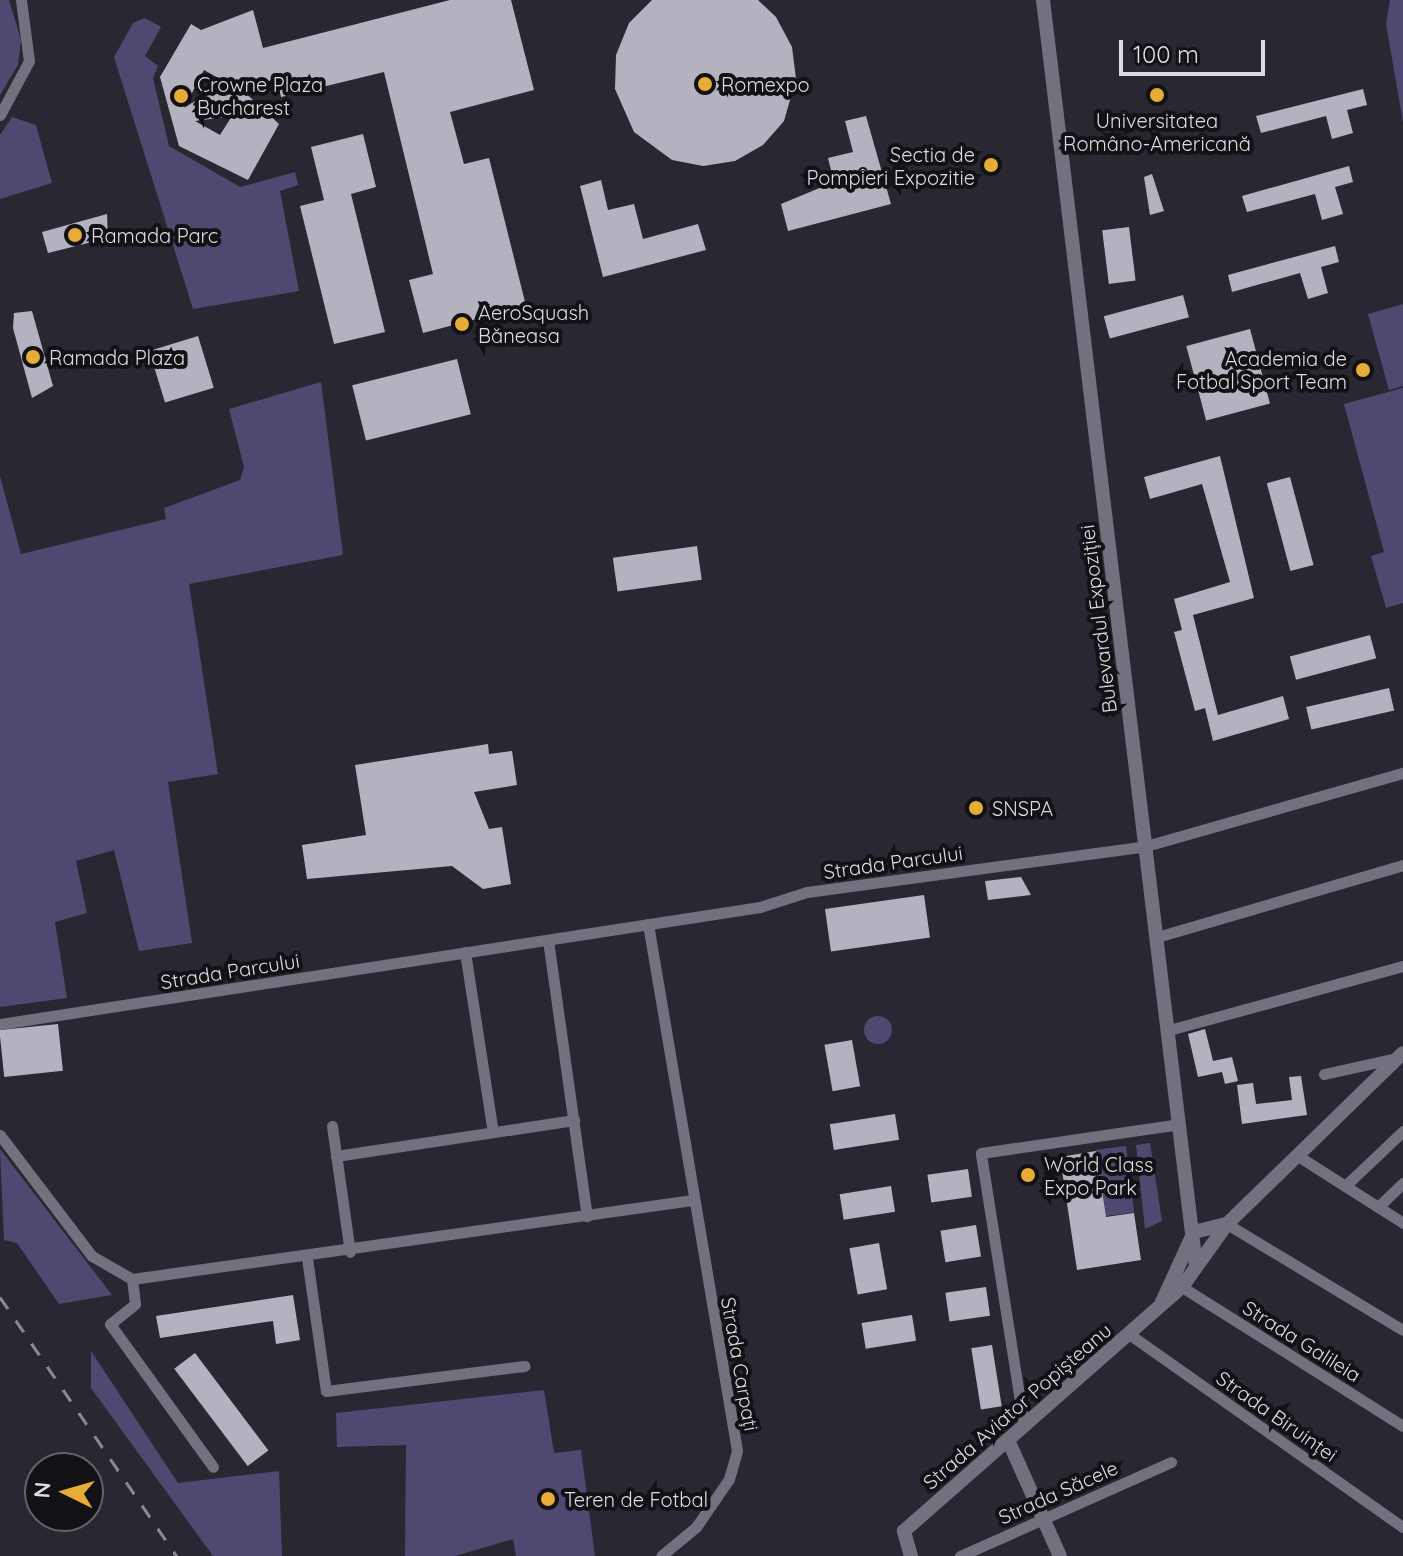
<!DOCTYPE html>
<meta charset="utf-8">
<style>
body{margin:0}
#map{position:relative;width:1403px;height:1556px;overflow:hidden;background:#292832;font-family:Quicksand,sans-serif}
div>[style]{position:absolute}
.green>*{inset:0;background:#4f4870;transform-origin:0 0}
.round{border-radius:50%}
.building>*{inset:0;background:#b3b2be;transform-origin:0 0}
.minor>*{height:11px;margin:-5.5px;padding:0 5.5px;transform-origin:5.5px;border-radius:5.5px;background:#73717d}
.tertiary>*{height:14px;margin:-7px;padding:0 7px;transform-origin:7px;border-radius:7px;background:#73717d}
.rail>*{height:3px;margin-top:-1.5px;transform-origin:0;background:repeating-linear-gradient(90deg,#8b8a92 0 14px,transparent 0 28px)}
.dots>*{width:22px;height:22px;translate:-50% -50%;box-sizing:border-box;border:4px solid #121116;border-radius:50%}
span{translate:-50% -50%;white-space:nowrap;text-align:center;line-height:1.15;-webkit-text-stroke:8px #121116;paint-order:stroke}
.poi-label{font-size:20px;color:#dddce2}
.left{translate:0 -50%;text-align:left}
.right{translate:-100% -50%;text-align:right}
.street-label{font-size:20px;color:#dddce2}
.north{position:absolute;left:24px;top:1452px;width:80px;height:80px;box-sizing:border-box;background:#121116;border:2px solid #636268;border-radius:50%;rotate:275deg;font-size:22px;font-weight:700;line-height:32px;text-align:center;color:#dddce2}
.north::after{content:'';display:block;margin:auto;width:28px;height:36px;background:#e6ac36;clip-path:polygon(50% 0,100% 100%,50% 72%,0 100%)}
.scale{position:absolute;left:1119px;top:40px;width:146px;height:36px;box-sizing:border-box;border:4px solid #dddce2;border-top:0;padding-left:10px;font-size:24px;line-height:28px;white-space:nowrap;color:#dddce2;-webkit-text-stroke:6px #121116;paint-order:stroke}
</style>
<div id="map">
<div class="green">
<div style="clip-path:polygon(0 0,9px 0,21px 40px,18px 65px,0 95px)"></div>
<div style="clip-path:polygon(1390px 0,1403px 0,1403px 122px,1386px 24px)"></div>
<div style="clip-path:polygon(145px 18px,161px 27px,145px 56px,158px 66px,153px 78px,169px 146px,240px 187px,295px 172px,298px 185px,280px 191px,299px 291px,193px 309px,114px 57px,133px 23px)"></div>
<div style="clip-path:polygon(12px 117px,36px 125px,52px 183px,0 199px,0 135px)"></div>
<div style="clip-path:polygon(1403px 304px,1403px 386px,1389px 390px,1368px 314px)"></div>
<div style="clip-path:polygon(321px 382px,343px 555px,189px 584px,218px 774px,168px 782px,192px 943px,139px 951px,114px 850px,76px 861px,87px 913px,55px 922px,67px 998px,0 1007px,0 476px,21px 554px,166px 519px,164px 508px,240px 480px,244px 467px,229px 409px)"></div>
<div style="clip-path:polygon(1403px 388px,1403px 603px,1386px 608px,1371px 556px,1384px 552px,1344px 404px)"></div>
<div class="round" style="left:864px;top:1016px;width:28px;height:28px"></div>
<div style="clip-path:polygon(1150px 1143px,1162px 1221px,1145px 1229px,1136px 1145px)"></div>
<div style="left:1126px;top:1146px;width:67px;height:30px;rotate:83deg"></div>
<div style="clip-path:polygon(0 1149px,112px 1295px,59px 1304px,17px 1243px,4px 1240px)"></div>
<div style="clip-path:polygon(91px 1351px,178px 1483px,279px 1471px,282px 1556px,213px 1556px,91px 1388px)"></div>
<div style="clip-path:polygon(544px 1390px,554px 1453px,581px 1450px,595px 1556px,516px 1556px,513px 1539px,455px 1556px,405px 1556px,406px 1445px,337px 1447px,336px 1413px)"></div>
</div>
<div class="building">
<div style="clip-path:polygon(evenodd,450px 0,511px 0,534px 90px,450px 112px,464px 164px,489px 158px,526px 306px,423px 333px,409px 280px,433px 274px,384px 72px,281px 97px,277px 80px,242px 90px,279px 124px,248px 180px,179px 146px,160px 77px,191px 24px,201px 30px,253px 10px,263px 48px,450px 0,204px 70px,220px 79px,225px 95px,208px 93px,184px 108px,204px 70px,450px 0,232px 116px,220px 135px,195px 121px,232px 116px)"></div>
<div style="clip-path:polygon(652px 0,758px 0,776px 17px,792px 47px,796px 79px,784px 121px,763px 145px,735px 161px,703px 166px,672px 160px,634px 132px,615px 89px,616px 55px,629px 23px)"></div>
<div style="clip-path:polygon(1363px 89px,1367px 105px,1347px 110px,1353px 133px,1332px 139px,1326px 116px,1261px 133px,1256px 116px)"></div>
<div style="clip-path:polygon(866px 116px,891px 204px,788px 231px,781px 204px,834px 182px,828px 158px,853px 152px,845px 121px)"></div>
<div style="clip-path:polygon(363px 134px,376px 187px,351px 194px,385px 332px,334px 344px,300px 206px,324px 200px,311px 147px)"></div>
<div style="clip-path:polygon(1349px 166px,1353px 182px,1335px 187px,1343px 214px,1322px 220px,1315px 194px,1247px 212px,1242px 196px)"></div>
<div style="clip-path:polygon(1152px 174px,1164px 211px,1150px 215px,1144px 177px)"></div>
<div style="clip-path:polygon(601px 180px,608px 210px,634px 204px,643px 239px,698px 224px,706px 250px,603px 277px,580px 186px)"></div>
<div style="clip-path:polygon(107px 214px,108px 238px,48px 253px,42px 232px)"></div>
<div style="left:1129px;top:227px;width:54px;height:27px;rotate:83deg"></div>
<div style="clip-path:polygon(1335px 246px,1339px 262px,1321px 267px,1328px 293px,1308px 299px,1300px 273px,1232px 292px,1228px 275px)"></div>
<div style="left:1183px;top:295px;width:23px;height:82px;rotate:75deg"></div>
<div style="clip-path:polygon(32px 311px,53px 386px,32px 398px,13px 328px,14px 313px)"></div>
<div style="left:1250px;top:329px;width:77px;height:66px;rotate:75deg"></div>
<div style="left:198px;top:336px;width:54px;height:51px;rotate:73deg"></div>
<div style="left:457px;top:359px;width:57px;height:108px;rotate:76deg"></div>
<div style="clip-path:polygon(1220px 456px,1254px 598px,1193px 615px,1218px 715px,1283px 696px,1289px 719px,1213px 741px,1205px 708px,1195px 711px,1174px 632px,1182px 630px,1174px 599px,1230px 582px,1202px 484px,1150px 499px,1144px 477px)"></div>
<div style="left:1290px;top:477px;width:91px;height:24px;rotate:75deg"></div>
<div style="left:697px;top:546px;width:34px;height:85px;rotate:82deg"></div>
<div style="left:1370px;top:635px;width:24px;height:83px;rotate:75deg"></div>
<div style="left:1389px;top:688px;width:23px;height:85px;rotate:77deg"></div>
<div style="clip-path:polygon(488px 744px,489px 754px,512px 751px,517px 785px,474px 792px,489px 829px,502px 827px,511px 884px,483px 889px,452px 866px,307px 879px,302px 845px,366px 835px,355px 765px)"></div>
<div style="clip-path:polygon(1021px 877px,1031px 895px,988px 900px,985px 881px)"></div>
<div style="left:924px;top:895px;width:43px;height:100px;rotate:82deg"></div>
<div style="left:58px;top:1024px;width:47px;height:59px;rotate:84deg"></div>
<div style="clip-path:polygon(1205px 1029px,1213px 1061px,1232px 1057px,1238px 1081px,1225px 1084px,1222px 1072px,1198px 1077px,1188px 1034px)"></div>
<div style="left:852px;top:1040px;width:47px;height:28px;rotate:80deg"></div>
<div style="clip-path:polygon(1301px 1076px,1307px 1115px,1242px 1124px,1237px 1085px,1253px 1083px,1256px 1104px,1292px 1100px,1289px 1077px)"></div>
<div style="left:895px;top:1114px;width:26px;height:66px;rotate:81deg"></div>
<div style="clip-path:polygon(1096px 1151px,1106px 1217px,1134px 1213px,1141px 1260px,1077px 1270px,1060px 1157px)"></div>
<div style="left:968px;top:1169px;width:28px;height:41px;rotate:82deg"></div>
<div style="left:891px;top:1186px;width:26px;height:52px;rotate:81deg"></div>
<div style="left:976px;top:1225px;width:32px;height:36px;rotate:81deg"></div>
<div style="left:879px;top:1243px;width:47px;height:30px;rotate:80deg"></div>
<div style="left:986px;top:1287px;width:29px;height:41px;rotate:82deg"></div>
<div style="clip-path:polygon(293px 1295px,300px 1340px,276px 1344px,273px 1321px,160px 1338px,156px 1316px)"></div>
<div style="left:912px;top:1315px;width:26px;height:51px;rotate:81deg"></div>
<div style="left:992px;top:1345px;width:62px;height:21px;rotate:81deg"></div>
<div style="left:195px;top:1353px;width:122px;height:26px;rotate:53deg"></div>
</div>
<div class="minor">
<div style="left:0;top:115px;width:61px;rotate:-61.8deg"></div>
<div style="left:29px;top:61px;width:62px;rotate:-97.5deg"></div>
<div style="left:648px;top:924px;width:534px;rotate:80.41deg"></div>
<div style="left:737px;top:1451px;width:29px;rotate:106deg"></div>
<div style="left:729px;top:1479px;width:58px;rotate:124.5deg"></div>
<div style="left:696px;top:1527px;width:45px;rotate:140.4deg"></div>
<div style="left:1157px;top:937px;width:256px;rotate:-16.3deg"></div>
<div style="left:548px;top:940px;width:279px;rotate:82deg"></div>
<div style="left:465px;top:952px;width:182px;rotate:81.2deg"></div>
<div style="left:0;top:1024px;width:769px;rotate:-8.75deg"></div>
<div style="left:760px;top:907px;width:49px;rotate:-17.7deg"></div>
<div style="left:807px;top:892px;width:342px;rotate:-7.7deg"></div>
<div style="left:1146px;top:846px;width:267px;rotate:-15.9deg"></div>
<div style="left:1169px;top:1030px;width:243px;rotate:-15.3deg"></div>
<div style="left:1324px;top:1074px;width:75px;rotate:-12.4deg"></div>
<div style="left:332px;top:1126px;width:127px;rotate:81.9deg"></div>
<div style="left:0;top:1135px;width:152px;rotate:52.8deg"></div>
<div style="left:92px;top:1256px;width:46px;rotate:29.9deg"></div>
<div style="left:132px;top:1279px;width:566px;rotate:-8.03deg"></div>
<div style="left:336px;top:1156px;width:241px;rotate:-8.6deg"></div>
<div style="left:1298px;top:1156px;width:125px;rotate:32.5deg"></div>
<div style="left:1345px;top:1186px;width:80px;rotate:-43.5deg"></div>
<div style="left:1378px;top:1207px;width:35px;rotate:-44deg"></div>
<div style="left:1227px;top:1224px;width:205px;rotate:31.1deg"></div>
<div style="left:307px;top:1258px;width:134px;rotate:81.9deg"></div>
<div style="left:326px;top:1391px;width:200px;rotate:-7.2deg"></div>
<div style="left:132px;top:1279px;width:25px;rotate:83deg"></div>
<div style="left:135px;top:1304px;width:32px;rotate:141deg"></div>
<div style="left:110px;top:1324px;width:176px;rotate:54.2deg"></div>
<div style="left:1182px;top:1287px;width:261px;rotate:32.2deg"></div>
<div style="left:1129px;top:1334px;width:335px;rotate:35.2deg"></div>
<div style="left:1024px;top:1426px;width:276px;rotate:-99deg"></div>
<div style="left:981px;top:1153px;width:201px;rotate:-8.3deg"></div>
<div style="left:960px;top:1556px;width:231px;rotate:-24deg"></div>
</div>
<div class="tertiary">
<div style="left:1043px;top:0;width:1275px;rotate:83.11deg"></div>
<div style="left:1162px;top:1302px;width:77px;rotate:-65.4deg"></div>
<div style="left:1194px;top:1232px;width:34px;rotate:-14deg"></div>
<div style="left:1008px;top:1440px;width:127px;rotate:65.9deg"></div>
<div style="left:911px;top:1556px;width:26px;rotate:-106deg"></div>
<div style="left:904px;top:1531px;width:370px;rotate:-41.3deg"></div>
<div style="left:1182px;top:1287px;width:77px;rotate:-54.5deg"></div>
<div style="left:1227px;top:1224px;width:245px;rotate:-44.2deg"></div>
</div>
<div class="rail">
<div style="left:0;top:1297px;width:314px;rotate:55.7deg"></div>
</div>
<div class="dots">
<div style="left:705px;top:84px;background:#e6ac36"></div>
<div style="left:1157px;top:95px;background:#e6ac36"></div>
<div style="left:181px;top:96px;background:#e6ac36"></div>
<div style="left:991px;top:165px;background:#e6ac36"></div>
<div style="left:75px;top:235px;background:#e6ac36"></div>
<div style="left:462px;top:324px;background:#e6ac36"></div>
<div style="left:33px;top:357px;background:#e6ac36"></div>
<div style="left:1363px;top:370px;background:#e6ac36"></div>
<div style="left:976px;top:808px;background:#e6ac36"></div>
<div style="left:1028px;top:1175px;background:#e6ac36"></div>
<div style="left:548px;top:1499px;background:#e6ac36"></div>
</div>
<div class="poi-label">
<span class="left" style="left:197px;top:96px">Crowne Plaza<br>Bucharest</span>
<span class="left" style="left:721px;top:84px">Romexpo</span>
<span style="left:1157px;top:132px">Universitatea<br>Româno-Americană</span>
<span class="right" style="left:975px;top:166px">Sectia de<br>Pompieri Expozitie</span>
<span class="left" style="left:91px;top:235px">Ramada Parc</span>
<span class="left" style="left:478px;top:324px">AeroSquash<br>Băneasa</span>
<span class="left" style="left:49px;top:357px">Ramada Plaza</span>
<span class="right" style="left:1347px;top:370px">Academia de<br>Fotbal Sport Team</span>
<span class="left" style="left:992px;top:808px">SNSPA</span>
<span class="left" style="left:1044px;top:1176px">World Class<br>Expo Park</span>
<span class="left" style="left:564px;top:1499px">Teren de Fotbal</span>
</div>
<div class="street-label">
<span style="left:1098px;top:619px;rotate:-97deg">Bulevardul Expoziției</span>
<span style="left:893px;top:862px;rotate:-8deg">Strada Parcului</span>
<span style="left:230px;top:971px;rotate:-9deg">Strada Parcului</span>
<span style="left:1302px;top:1341px;rotate:32deg">Strada Galileia</span>
<span style="left:740px;top:1364px;rotate:80deg">Strada Carpați</span>
<span style="left:1017px;top:1406px;rotate:-41deg">Strada Aviator Popișteanu</span>
<span style="left:1277px;top:1416px;rotate:35deg">Strada Biruinței</span>
<span style="left:1058px;top:1492px;rotate:-24deg">Strada Săcele</span>
</div>
<div class="north">N</div>
<div class="scale">100 m</div>
</div>
